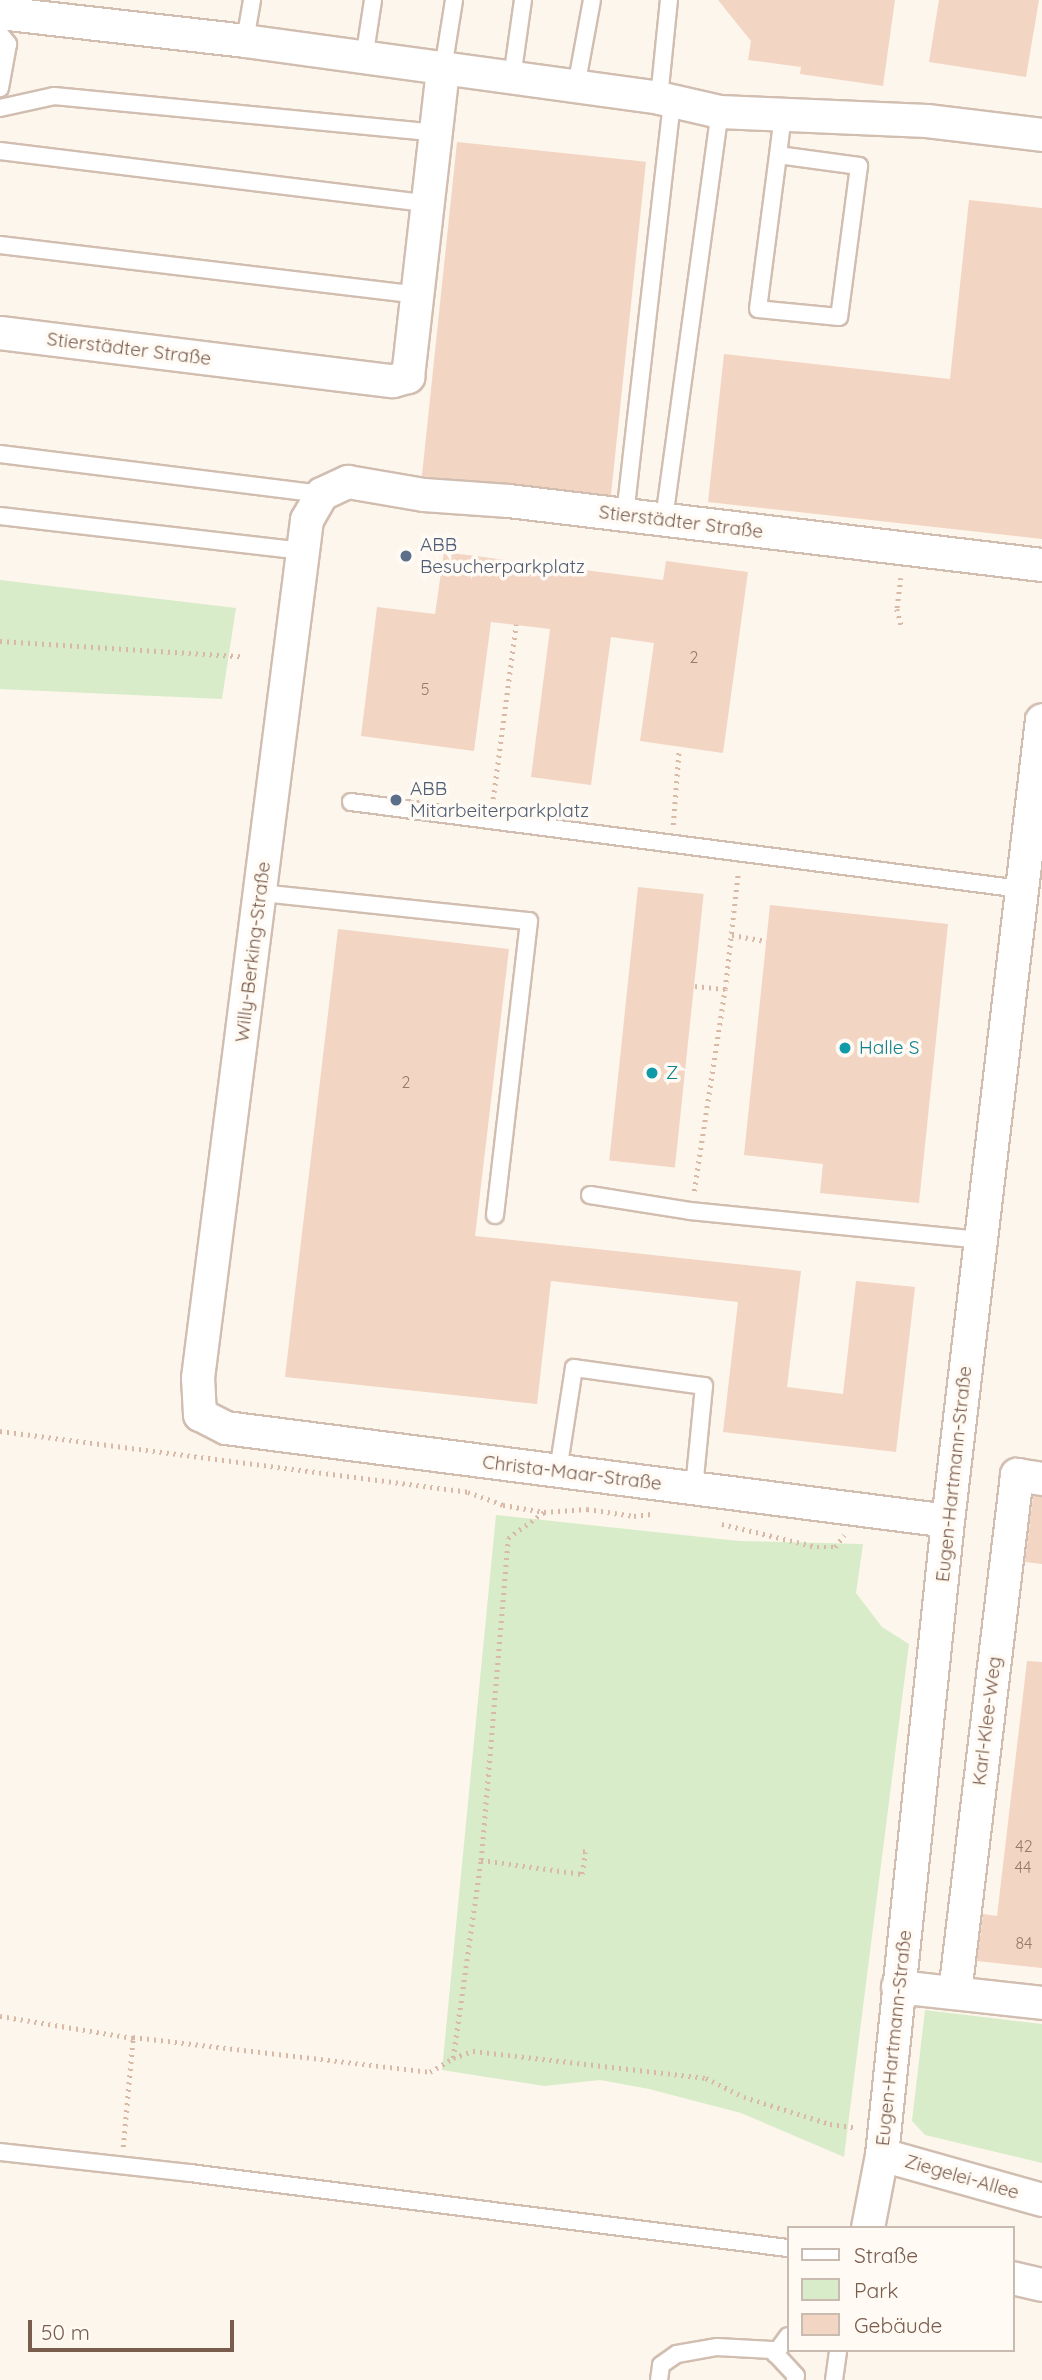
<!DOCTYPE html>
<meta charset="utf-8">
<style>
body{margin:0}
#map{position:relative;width:1042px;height:2380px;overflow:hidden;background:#fdf6ec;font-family:Quicksand,sans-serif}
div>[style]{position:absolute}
.green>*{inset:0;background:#d8ecc9}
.building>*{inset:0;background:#f3d5c3;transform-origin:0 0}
.path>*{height:4.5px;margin-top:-2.25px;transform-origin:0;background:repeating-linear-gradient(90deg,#d9b8a5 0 2px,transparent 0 7px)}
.roads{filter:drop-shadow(2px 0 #d1beb0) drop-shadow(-2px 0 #d1beb0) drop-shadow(0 2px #d1beb0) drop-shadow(0 -2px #d1beb0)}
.service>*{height:16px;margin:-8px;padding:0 8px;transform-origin:8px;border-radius:8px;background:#fff}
.minor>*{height:32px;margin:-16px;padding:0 16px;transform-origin:16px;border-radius:16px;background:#fff}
.dots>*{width:19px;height:19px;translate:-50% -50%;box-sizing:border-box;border:4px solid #fffaf3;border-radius:50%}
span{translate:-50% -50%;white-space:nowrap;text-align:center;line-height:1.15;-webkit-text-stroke:7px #fffaf3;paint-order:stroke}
.number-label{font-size:16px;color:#987a6a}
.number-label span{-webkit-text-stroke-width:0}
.street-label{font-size:19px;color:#7a5c4d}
.service-label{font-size:19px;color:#4e5e75}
.left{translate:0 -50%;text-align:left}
.culture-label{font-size:19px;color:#0d838f}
.legend{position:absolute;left:787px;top:2226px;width:228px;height:126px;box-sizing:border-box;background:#fffaf3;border:2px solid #cabbb1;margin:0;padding:9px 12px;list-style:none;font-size:21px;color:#7a5c4d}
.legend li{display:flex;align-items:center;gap:14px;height:35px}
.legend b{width:35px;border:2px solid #cabbb1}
.scale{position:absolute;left:28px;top:2320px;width:206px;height:32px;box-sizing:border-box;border:4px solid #7a5c4d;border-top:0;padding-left:9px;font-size:21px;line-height:24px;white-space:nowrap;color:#7a5c4d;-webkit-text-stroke:5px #fffaf3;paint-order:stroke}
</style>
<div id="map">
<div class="green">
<div style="clip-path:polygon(0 580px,236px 608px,222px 699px,0 689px)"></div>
<div style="clip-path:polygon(496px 1515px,739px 1541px,863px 1544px,856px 1593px,882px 1627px,909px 1644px,844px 2157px,741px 2113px,649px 2089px,600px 2080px,544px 2086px,442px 2070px)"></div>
<div style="clip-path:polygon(925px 2010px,1042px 2024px,1042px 2163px,925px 2135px,912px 2121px)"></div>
</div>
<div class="building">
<div style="clip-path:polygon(718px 0,895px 0,883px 86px,800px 74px,801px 67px,748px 60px,751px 41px)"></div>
<div style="clip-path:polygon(939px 0,1039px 0,1026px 77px,929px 62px)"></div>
<div style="left:457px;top:142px;width:190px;height:336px;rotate:6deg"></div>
<div style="clip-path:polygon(969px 200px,1042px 208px,1042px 539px,708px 502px,724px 354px,950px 379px)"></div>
<div style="clip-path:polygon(444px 552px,663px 580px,666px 561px,748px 572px,723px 753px,640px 741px,654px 643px,611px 637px,591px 785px,531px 777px,550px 629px,491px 622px,474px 751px,361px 736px,377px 607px,435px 614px)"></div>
<div style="left:638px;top:887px;width:66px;height:275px;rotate:6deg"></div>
<div style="clip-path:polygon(770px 905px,948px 924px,919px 1203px,820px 1193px,823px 1164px,744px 1155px)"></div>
<div style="clip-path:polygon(338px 929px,509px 949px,475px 1236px,801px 1271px,787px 1387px,843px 1394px,856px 1281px,915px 1287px,896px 1452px,723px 1432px,738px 1302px,551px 1281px,537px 1404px,285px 1377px)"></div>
<div style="clip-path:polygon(1033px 1496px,1042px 1497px,1042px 1564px,1025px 1562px)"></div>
<div style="clip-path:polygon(1027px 1661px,1042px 1662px,1042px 1968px,977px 1961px,983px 1914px,997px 1916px)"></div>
</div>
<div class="path">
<div style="left:901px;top:578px;width:31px;rotate:97deg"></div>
<div style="left:897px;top:609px;width:20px;rotate:75deg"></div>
<div style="left:0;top:641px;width:241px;rotate:3.6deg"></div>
<div style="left:493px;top:799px;width:176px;rotate:-82.5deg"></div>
<div style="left:673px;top:825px;width:76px;rotate:-85.5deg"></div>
<div style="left:732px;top:935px;width:35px;rotate:10deg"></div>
<div style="left:695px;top:986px;width:30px;rotate:6deg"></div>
<div style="left:694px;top:1191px;width:204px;rotate:-81.3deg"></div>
<div style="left:725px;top:989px;width:116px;rotate:-83.6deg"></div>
<div style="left:0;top:1431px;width:472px;rotate:7.4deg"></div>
<div style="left:468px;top:1492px;width:37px;rotate:20deg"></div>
<div style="left:503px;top:1505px;width:42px;rotate:9.7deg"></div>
<div style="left:722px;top:1524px;width:98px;rotate:13.6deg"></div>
<div style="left:817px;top:1547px;width:18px"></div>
<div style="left:835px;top:1547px;width:15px;rotate:-53deg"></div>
<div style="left:481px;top:1860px;width:102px;rotate:7.9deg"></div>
<div style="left:582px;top:1874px;width:22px;rotate:-82deg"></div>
<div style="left:585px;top:1852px;width:6px;rotate:-171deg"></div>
<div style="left:0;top:2016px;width:135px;rotate:9.4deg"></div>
<div style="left:453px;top:2058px;width:21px;rotate:-19deg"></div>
<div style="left:473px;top:2051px;width:235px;rotate:6.6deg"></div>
<div style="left:706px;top:2078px;width:42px;rotate:26.6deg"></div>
<div style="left:744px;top:2097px;width:90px;rotate:17.4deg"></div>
<div style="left:830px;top:2124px;width:27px;rotate:8deg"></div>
<div style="left:123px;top:2147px;width:110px;rotate:-84.8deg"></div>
<div style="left:133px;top:2037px;width:299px;rotate:6.7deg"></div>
<div style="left:430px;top:2072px;width:27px;rotate:-31deg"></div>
<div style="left:453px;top:2058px;width:200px;rotate:-82deg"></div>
<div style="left:481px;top:1860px;width:323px;rotate:-85.2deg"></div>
<div style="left:508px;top:1538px;width:44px;rotate:-35.8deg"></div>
<div style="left:544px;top:1512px;width:43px;rotate:-4deg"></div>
<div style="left:587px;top:1509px;width:48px;rotate:8.5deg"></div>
<div style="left:634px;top:1516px;width:17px;rotate:-7deg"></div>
</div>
<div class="roads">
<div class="service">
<div style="left:0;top:34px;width:13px;rotate:51deg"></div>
<div style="left:8px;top:44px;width:45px;rotate:100.3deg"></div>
<div style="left:245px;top:41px;width:42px;rotate:-80.3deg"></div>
<div style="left:364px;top:59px;width:60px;rotate:-81.3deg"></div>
<div style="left:443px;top:69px;width:70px;rotate:-80.9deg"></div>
<div style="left:512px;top:78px;width:79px;rotate:-82deg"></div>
<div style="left:576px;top:87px;width:88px;rotate:-79.6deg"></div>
<div style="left:659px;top:98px;width:99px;rotate:-84.2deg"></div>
<div style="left:0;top:108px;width:55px;rotate:-12.5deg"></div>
<div style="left:54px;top:96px;width:385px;rotate:5.5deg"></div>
<div style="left:0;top:151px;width:432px;rotate:7deg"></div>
<div style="left:778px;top:155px;width:82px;rotate:7.7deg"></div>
<div style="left:859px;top:166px;width:152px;rotate:97.5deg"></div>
<div style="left:839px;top:317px;width:81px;rotate:-174.4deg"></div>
<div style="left:758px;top:309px;width:155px;rotate:-82.6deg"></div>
<div style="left:778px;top:155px;width:40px;rotate:-82.9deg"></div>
<div style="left:0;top:245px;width:422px;rotate:6.8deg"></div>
<div style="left:0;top:454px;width:324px;rotate:7.1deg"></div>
<div style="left:625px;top:515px;width:417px;rotate:-83.5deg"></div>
<div style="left:0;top:516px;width:305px;rotate:6.6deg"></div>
<div style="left:664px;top:519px;width:411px;rotate:-82.2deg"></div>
<div style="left:351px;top:802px;width:676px;rotate:7.4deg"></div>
<div style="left:261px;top:893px;width:269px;rotate:6deg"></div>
<div style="left:529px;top:921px;width:296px;rotate:96.6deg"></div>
<div style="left:590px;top:1195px;width:101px;rotate:9.1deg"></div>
<div style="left:690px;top:1211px;width:291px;rotate:5.7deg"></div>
<div style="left:558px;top:1471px;width:104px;rotate:-81.2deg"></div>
<div style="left:574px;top:1368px;width:131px;rotate:7.9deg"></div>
<div style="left:704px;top:1386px;width:102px;rotate:95.6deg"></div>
<div style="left:0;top:2152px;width:191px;rotate:6.3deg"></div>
<div style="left:190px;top:2173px;width:603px;rotate:7.15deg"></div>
<div style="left:775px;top:2354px;width:22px;rotate:-54deg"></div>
<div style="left:659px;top:2380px;width:15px;rotate:-82deg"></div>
<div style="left:661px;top:2365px;width:19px;rotate:-35deg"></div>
<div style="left:677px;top:2354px;width:41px;rotate:-9.9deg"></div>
<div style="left:717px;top:2347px;width:55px;rotate:3.1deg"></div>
<div style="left:772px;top:2350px;width:35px;rotate:47deg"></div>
<div style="left:796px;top:2376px;width:4px;rotate:104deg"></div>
<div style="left:834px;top:2380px;width:30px;rotate:-82deg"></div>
</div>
<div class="minor">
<div style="left:0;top:13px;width:247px;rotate:6.5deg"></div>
<div style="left:245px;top:41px;width:418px;rotate:7.8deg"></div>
<div style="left:659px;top:98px;width:63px;rotate:12.9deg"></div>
<div style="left:720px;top:112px;width:207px;rotate:2.5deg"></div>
<div style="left:927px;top:121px;width:116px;rotate:6.9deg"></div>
<div style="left:0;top:333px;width:396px;rotate:7deg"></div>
<div style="left:393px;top:381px;width:16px;rotate:-15deg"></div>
<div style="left:408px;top:377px;width:310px;rotate:-83.5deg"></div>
<div style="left:948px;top:1521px;width:728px;rotate:-172.66deg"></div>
<div style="left:226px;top:1428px;width:29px;rotate:-153deg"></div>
<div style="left:200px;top:1415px;width:37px;rotate:-93deg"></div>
<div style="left:198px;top:1378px;width:865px;rotate:-82.76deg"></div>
<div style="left:307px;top:520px;width:30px;rotate:-60deg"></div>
<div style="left:322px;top:494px;width:29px;rotate:-25deg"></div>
<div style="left:348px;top:482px;width:77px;rotate:9.7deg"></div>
<div style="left:424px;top:495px;width:85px;rotate:4deg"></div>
<div style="left:509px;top:501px;width:537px;rotate:6.85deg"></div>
<div style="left:898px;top:1987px;width:145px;rotate:6.3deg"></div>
<div style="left:955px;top:1993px;width:522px;rotate:-83.17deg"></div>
<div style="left:1017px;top:1475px;width:25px;rotate:9deg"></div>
<div style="left:882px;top:2155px;width:166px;rotate:15.7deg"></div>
<div style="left:868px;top:2228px;width:74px;rotate:-79.1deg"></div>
<div style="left:882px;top:2155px;width:637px;rotate:-84.06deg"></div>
<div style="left:948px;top:1521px;width:806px;rotate:-83.31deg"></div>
<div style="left:1012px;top:2278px;width:31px;rotate:13deg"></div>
</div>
</div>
<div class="dots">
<div style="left:406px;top:556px;background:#5c6f8a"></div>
<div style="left:396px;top:800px;background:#5c6f8a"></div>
<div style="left:845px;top:1048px;background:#0f9aa8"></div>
<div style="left:652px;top:1073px;background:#0f9aa8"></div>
</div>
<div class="number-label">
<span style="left:694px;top:657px">2</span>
<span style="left:425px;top:689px">5</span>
<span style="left:406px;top:1082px">2</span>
<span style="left:1024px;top:1846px">42</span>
<span style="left:1023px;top:1867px">44</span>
<span style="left:1024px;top:1943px">84</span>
</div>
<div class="street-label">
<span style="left:129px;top:349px;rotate:7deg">Stierstädter Straße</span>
<span style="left:681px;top:522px;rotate:7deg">Stierstädter Straße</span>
<span style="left:253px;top:952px;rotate:-83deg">Willy-Berking-Straße</span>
<span style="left:572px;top:1473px;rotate:7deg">Christa-Maar-Straße</span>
<span style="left:954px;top:1474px;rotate:-84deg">Eugen-Hartmann-Straße</span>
<span style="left:987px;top:1721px;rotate:-83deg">Karl-Klee-Weg</span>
<span style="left:894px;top:2038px;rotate:-84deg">Eugen-Hartmann-Straße</span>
<span style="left:962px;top:2177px;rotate:16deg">Ziegelei-Allee</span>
</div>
<div class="service-label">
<span class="left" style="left:420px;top:556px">ABB<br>Besucherparkplatz</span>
<span class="left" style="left:410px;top:800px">ABB<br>Mitarbeiterparkplatz</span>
</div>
<div class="culture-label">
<span class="left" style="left:859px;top:1048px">Halle S</span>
<span class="left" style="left:666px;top:1073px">Z</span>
</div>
<ul class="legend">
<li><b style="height:9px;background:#fff"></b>Straße</li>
<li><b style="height:19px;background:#d8ecc9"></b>Park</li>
<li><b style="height:19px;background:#f3d5c3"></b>Gebäude</li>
</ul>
<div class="scale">50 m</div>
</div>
